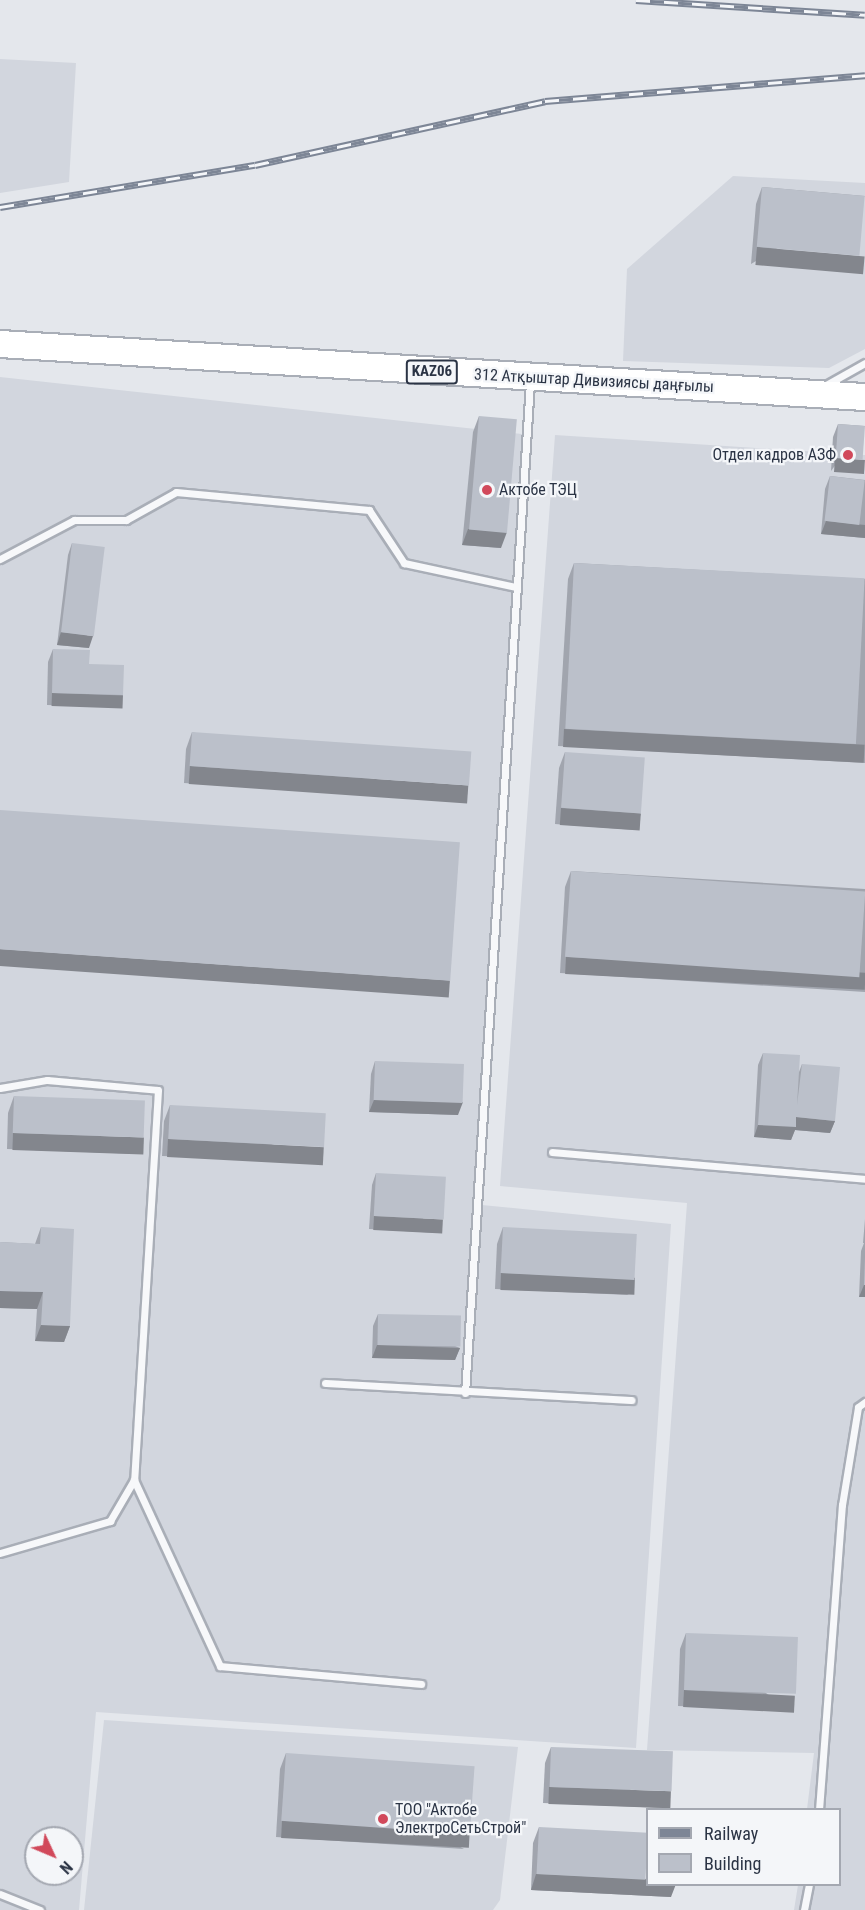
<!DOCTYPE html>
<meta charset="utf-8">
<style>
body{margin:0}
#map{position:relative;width:865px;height:1910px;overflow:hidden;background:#e4e7ec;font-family:"Roboto Condensed",sans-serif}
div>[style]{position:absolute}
.built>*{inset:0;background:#d2d6de}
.roads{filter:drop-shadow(2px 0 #a9aeb7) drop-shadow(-2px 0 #a9aeb7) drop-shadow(0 2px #a9aeb7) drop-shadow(0 -2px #a9aeb7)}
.lane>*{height:7px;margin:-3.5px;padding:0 3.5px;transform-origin:3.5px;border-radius:3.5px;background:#f7f8fa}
.highway>*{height:26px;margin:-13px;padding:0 13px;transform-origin:13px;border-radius:13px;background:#fff}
.rail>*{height:7px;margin-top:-3.5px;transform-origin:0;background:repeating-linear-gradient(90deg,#f4f6f9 0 14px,#7d8696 0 28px);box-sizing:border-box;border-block:2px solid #7d8696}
.wall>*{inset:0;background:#a1a5ae}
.shaded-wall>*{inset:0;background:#83868d;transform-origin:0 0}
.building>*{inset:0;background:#bbc0ca;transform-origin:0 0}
.dots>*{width:16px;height:16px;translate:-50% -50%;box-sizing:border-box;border:3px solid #f4f6f9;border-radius:50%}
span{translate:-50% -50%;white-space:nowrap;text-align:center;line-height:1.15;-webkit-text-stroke:4.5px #f4f6f9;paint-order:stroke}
.shield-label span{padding:2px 4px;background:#f4f6f9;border:2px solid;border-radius:4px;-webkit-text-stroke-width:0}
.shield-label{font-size:15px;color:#2b3445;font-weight:700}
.street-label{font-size:16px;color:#2b3445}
.poi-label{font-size:16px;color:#2b3445}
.right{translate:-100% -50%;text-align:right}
.left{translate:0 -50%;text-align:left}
.legend{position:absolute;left:646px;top:1808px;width:195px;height:78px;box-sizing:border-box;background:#f4f6f9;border:2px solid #a4a8b1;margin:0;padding:8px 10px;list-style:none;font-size:18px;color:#2b3445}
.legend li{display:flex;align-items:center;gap:12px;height:30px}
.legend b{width:30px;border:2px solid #a4a8b1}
.north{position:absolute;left:24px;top:1826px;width:60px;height:60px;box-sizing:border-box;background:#f4f6f9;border:2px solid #a4a8b1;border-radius:50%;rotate:134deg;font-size:16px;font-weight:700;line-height:24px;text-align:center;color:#2b3445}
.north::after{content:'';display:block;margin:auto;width:21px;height:27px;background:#d1495b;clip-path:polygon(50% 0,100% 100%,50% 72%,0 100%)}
</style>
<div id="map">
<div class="built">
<div style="clip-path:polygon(0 59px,76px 63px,69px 182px,0 193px)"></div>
<div style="clip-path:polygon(733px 176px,865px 183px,865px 349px,829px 368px,623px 361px,627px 269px)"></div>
<div style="clip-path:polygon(evenodd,0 377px,531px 435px,482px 1205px,671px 1224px,636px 1748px,96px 1712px,79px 1910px,0 1910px,0 377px,36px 1838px,72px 1838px,72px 1874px,36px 1874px,36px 1838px)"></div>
<div style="clip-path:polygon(555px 435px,865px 455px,865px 1910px,794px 1910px,798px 1885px,840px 1884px,840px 1810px,807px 1809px,814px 1753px,647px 1750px,687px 1203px,500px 1186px)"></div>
<div style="clip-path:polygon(104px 1720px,518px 1747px,500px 1900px,493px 1910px,84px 1910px)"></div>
</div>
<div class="roads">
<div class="lane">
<div style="left:824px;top:386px;width:47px;rotate:-29.3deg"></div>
<div style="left:0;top:559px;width:84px;rotate:-27.8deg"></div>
<div style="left:74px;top:520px;width:52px"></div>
<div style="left:126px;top:520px;width:57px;rotate:-29.2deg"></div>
<div style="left:176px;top:492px;width:194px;rotate:5.3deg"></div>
<div style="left:369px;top:510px;width:64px;rotate:56.6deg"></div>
<div style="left:404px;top:563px;width:115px;rotate:12.1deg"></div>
<div style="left:0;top:1088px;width:48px;rotate:-9.7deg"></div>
<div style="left:47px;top:1080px;width:111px;rotate:5.1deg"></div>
<div style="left:158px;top:1090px;width:391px;rotate:93.5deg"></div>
<div style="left:134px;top:1480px;width:205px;rotate:65.2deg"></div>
<div style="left:220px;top:1666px;width:202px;rotate:5.1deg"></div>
<div style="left:552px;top:1152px;width:314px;rotate:4.9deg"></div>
<div style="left:325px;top:1383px;width:307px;rotate:3.2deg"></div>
<div style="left:465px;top:1393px;width:1014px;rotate:-86.32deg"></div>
<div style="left:0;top:1553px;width:115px;rotate:-16.2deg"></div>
<div style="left:110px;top:1521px;width:48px;rotate:-59.7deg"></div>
<div style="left:819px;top:1810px;width:306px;rotate:-85.7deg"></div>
<div style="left:842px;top:1505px;width:99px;rotate:-80.7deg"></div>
<div style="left:858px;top:1407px;width:9px;rotate:-36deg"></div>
<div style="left:0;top:1894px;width:43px;rotate:21.8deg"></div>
<div style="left:804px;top:1910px;width:26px;rotate:-79deg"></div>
</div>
<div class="highway">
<div style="left:0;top:344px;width:867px;rotate:3.51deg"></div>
</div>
</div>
<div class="rail">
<div style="left:636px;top:0;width:229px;rotate:3.7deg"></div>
<div style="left:0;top:207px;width:258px;rotate:-9.4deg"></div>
<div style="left:255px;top:165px;width:297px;rotate:-12.4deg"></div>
<div style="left:545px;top:101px;width:321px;rotate:-4.6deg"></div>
</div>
<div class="wall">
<div style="clip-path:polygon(762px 187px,865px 196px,751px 264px,756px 204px)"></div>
<div style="clip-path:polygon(479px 416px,501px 548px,462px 545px,473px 432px)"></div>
<div style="clip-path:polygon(838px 424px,865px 426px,831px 471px,833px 437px)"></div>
<div style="clip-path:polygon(830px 476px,865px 480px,865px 538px,821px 534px,825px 489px)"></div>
<div style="clip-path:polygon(72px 543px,89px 648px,57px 645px,68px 555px)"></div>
<div style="clip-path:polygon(574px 563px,865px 579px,865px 763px,558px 746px,568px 579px)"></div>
<div style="clip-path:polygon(53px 649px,89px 664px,123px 695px,119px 707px,47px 705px,48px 662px)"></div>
<div style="clip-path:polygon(192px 732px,462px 802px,184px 783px,186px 749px)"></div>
<div style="clip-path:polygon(565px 752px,641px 814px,635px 830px,555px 824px,559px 768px)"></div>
<div style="clip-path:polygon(571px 871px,865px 889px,865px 992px,560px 973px,565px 887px)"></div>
<div style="clip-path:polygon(763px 1053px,799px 1072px,802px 1064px,835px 1121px,830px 1133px,795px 1130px,791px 1140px,754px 1137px,758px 1065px)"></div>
<div style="clip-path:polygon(375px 1061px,458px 1115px,369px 1112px,371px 1074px)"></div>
<div style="clip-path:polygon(14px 1096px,138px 1154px,7px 1149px,8px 1113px)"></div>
<div style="clip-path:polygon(170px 1105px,318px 1162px,162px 1156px,164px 1121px)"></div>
<div style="clip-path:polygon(376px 1173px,438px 1233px,369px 1229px,372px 1185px)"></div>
<div style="clip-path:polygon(865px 1219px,865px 1297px,859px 1297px,861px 1251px,864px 1243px,863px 1243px)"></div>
<div style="clip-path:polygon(41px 1227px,70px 1326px,64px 1342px,35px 1341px,37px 1309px,0 1308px,0 1242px,35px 1244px)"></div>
<div style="clip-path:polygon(503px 1227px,629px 1295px,495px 1289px,497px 1244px)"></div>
<div style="clip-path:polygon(378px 1314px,460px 1348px,455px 1360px,372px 1358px,373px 1326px)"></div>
<div style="clip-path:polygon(686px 1633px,790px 1711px,678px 1706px,680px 1649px)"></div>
<div style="clip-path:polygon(551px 1747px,665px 1808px,543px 1803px,545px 1763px)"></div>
<div style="clip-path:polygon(286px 1753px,464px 1849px,276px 1837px,280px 1769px)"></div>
<div style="clip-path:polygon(539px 1827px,671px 1897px,531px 1890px,533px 1843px)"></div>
</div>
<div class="shaded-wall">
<div style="left:757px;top:247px;width:108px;height:18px;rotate:5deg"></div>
<div style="left:835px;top:458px;width:30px;height:14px;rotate:4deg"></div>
<div style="clip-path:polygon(826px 521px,865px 525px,865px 538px,821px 534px)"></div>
<div style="clip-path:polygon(468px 529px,507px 532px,501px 548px,462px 545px)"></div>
<div style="clip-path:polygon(61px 632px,93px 636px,89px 648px,57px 645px)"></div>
<div style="left:52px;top:693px;width:71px;height:13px;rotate:2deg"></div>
<div style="left:564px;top:729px;width:301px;height:18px;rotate:3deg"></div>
<div style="left:190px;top:766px;width:279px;height:18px;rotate:4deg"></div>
<div style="left:561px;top:808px;width:80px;height:17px;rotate:4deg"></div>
<div style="left:0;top:949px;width:451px;height:17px;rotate:4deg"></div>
<div style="left:566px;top:957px;width:300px;height:17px;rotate:3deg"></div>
<div style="clip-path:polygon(374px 1100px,463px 1102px,458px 1115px,369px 1112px)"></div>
<div style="clip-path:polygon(796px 1117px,835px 1121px,830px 1133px,795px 1130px,791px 1140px,754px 1137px,758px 1125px)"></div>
<div style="left:13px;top:1133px;width:131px;height:17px;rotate:2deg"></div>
<div style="left:168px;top:1139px;width:156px;height:18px;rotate:3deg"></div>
<div style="left:374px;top:1216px;width:69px;height:14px;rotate:3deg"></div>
<div style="left:501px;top:1273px;width:134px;height:17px;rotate:2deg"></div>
<div style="clip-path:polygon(864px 1285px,865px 1285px,865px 1297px,859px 1297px)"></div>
<div style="clip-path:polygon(0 1291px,43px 1292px,37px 1309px,0 1308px)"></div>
<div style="clip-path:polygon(41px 1325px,70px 1326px,64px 1342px,35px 1341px)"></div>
<div style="clip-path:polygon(377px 1345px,460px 1348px,455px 1360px,372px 1358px)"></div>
<div style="left:684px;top:1690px;width:111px;height:17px;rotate:3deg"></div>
<div style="left:549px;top:1787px;width:122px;height:17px;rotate:2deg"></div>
<div style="left:282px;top:1821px;width:188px;height:17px;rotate:3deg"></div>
<div style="clip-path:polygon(536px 1874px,648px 1879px,648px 1884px,676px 1884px,671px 1897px,531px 1890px)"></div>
</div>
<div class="building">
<div style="left:762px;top:187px;width:103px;height:60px;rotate:5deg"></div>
<div style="left:479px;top:416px;width:38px;height:114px;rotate:5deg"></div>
<div style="left:838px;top:424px;width:27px;height:34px;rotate:4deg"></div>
<div style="left:830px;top:476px;width:35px;height:45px;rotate:7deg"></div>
<div style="left:72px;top:543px;width:33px;height:90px;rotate:7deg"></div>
<div style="left:574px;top:563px;width:291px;height:166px;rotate:3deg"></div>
<div style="clip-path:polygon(53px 649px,90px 650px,89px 664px,124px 665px,123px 695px,52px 693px)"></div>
<div style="left:192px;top:732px;width:280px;height:34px;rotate:4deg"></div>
<div style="left:565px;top:752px;width:80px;height:56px;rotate:4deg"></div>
<div style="left:0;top:810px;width:461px;height:139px;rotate:4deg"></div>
<div style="left:571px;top:871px;width:295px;height:86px;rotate:4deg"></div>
<div style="clip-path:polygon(763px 1053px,800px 1055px,797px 1105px,802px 1064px,840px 1067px,835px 1121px,796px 1117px,796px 1127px,758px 1125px)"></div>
<div style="left:375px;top:1061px;width:89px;height:39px;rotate:2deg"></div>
<div style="left:14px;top:1096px;width:131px;height:37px;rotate:2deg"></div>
<div style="left:170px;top:1105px;width:156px;height:34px;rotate:3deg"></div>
<div style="left:376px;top:1173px;width:70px;height:43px;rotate:3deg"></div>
<div style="clip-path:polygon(41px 1227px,74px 1229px,70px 1326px,41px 1325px,43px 1292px,0 1291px,0 1242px,40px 1244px)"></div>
<div style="left:503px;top:1227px;width:134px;height:46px;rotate:3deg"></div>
<div style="clip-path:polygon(865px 1257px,865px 1285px,864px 1285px)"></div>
<div style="left:378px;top:1314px;width:83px;height:31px;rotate:1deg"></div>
<div style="left:686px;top:1633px;width:112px;height:57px;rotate:2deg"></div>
<div style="left:551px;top:1747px;width:122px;height:40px;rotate:2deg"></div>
<div style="left:286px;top:1753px;width:189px;height:68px;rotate:4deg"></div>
<div style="left:539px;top:1827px;width:109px;height:47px;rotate:3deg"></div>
</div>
<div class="dots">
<div style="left:848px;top:455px;background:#d1495b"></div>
<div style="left:487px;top:490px;background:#d1495b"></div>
<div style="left:383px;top:1819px;background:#d1495b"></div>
</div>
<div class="shield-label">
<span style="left:432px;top:372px">KАZ06</span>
</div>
<div class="street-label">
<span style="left:594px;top:381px;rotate:3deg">312 Атқыштар Дивизиясы даңғылы</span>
</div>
<div class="poi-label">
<span class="right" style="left:836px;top:455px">Отдел кадров АЗФ</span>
<span class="left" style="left:499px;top:490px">Актобе ТЭЦ</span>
<span class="left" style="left:395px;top:1819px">ТОО "Актобе<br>ЭлектроСетьСтрой"</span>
</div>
<ul class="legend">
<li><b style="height:8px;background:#7d8696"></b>Railway</li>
<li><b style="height:16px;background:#bbc0ca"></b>Building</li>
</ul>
<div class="north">N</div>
</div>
